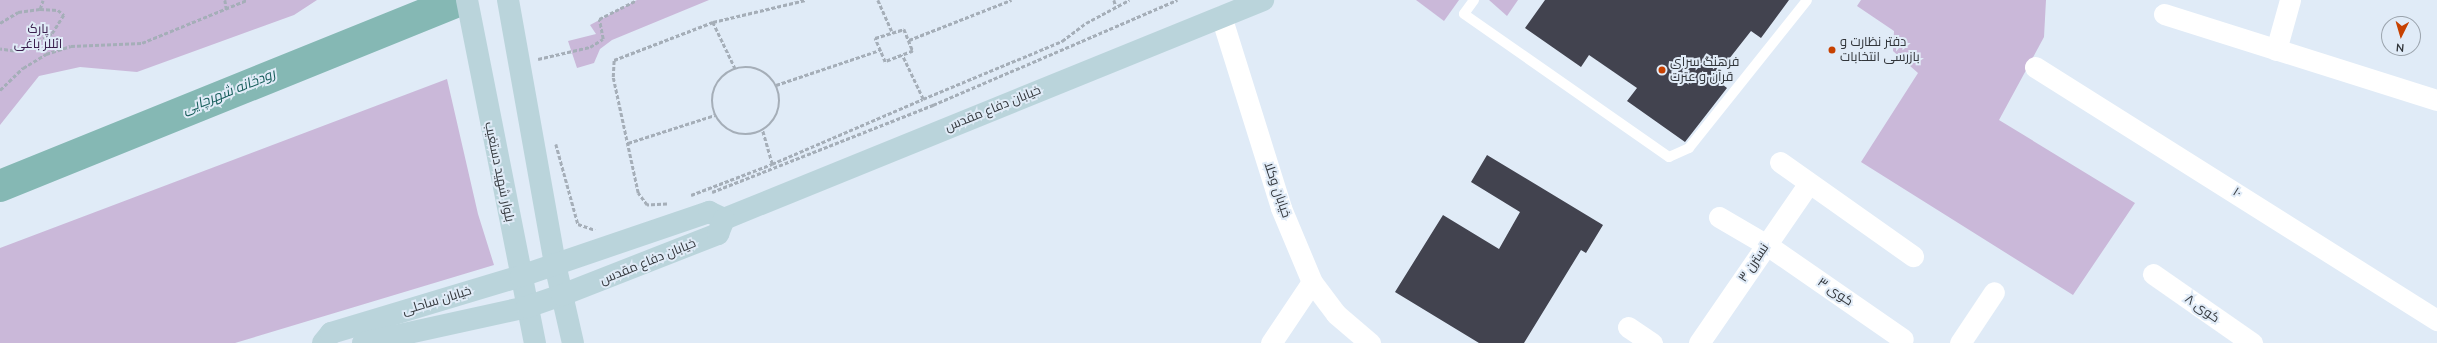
<!DOCTYPE html>
<meta charset="utf-8">
<style>
body{margin:0}
#map{position:relative;width:2437px;height:343px;overflow:hidden;background:#e0ebf7;font-family:"Nunito Sans",Cairo,sans-serif}
div>[style]{position:absolute}
.green>*{inset:0;background:#cab8d9}
.river>*{height:32px;margin:-16px;padding:0 16px;transform-origin:16px;border-radius:16px;background:#85b8b4}
.building>*{inset:0;background:#42434f}
.path>*{height:2.5px;margin-top:-1.25px;transform-origin:0;background:repeating-linear-gradient(90deg,#a5aeb8 0 4px,transparent 0 6px)}
.path>.ring{margin:-1.25px;padding:0;box-sizing:content-box;background:none;border:2.5px solid #a5aeb8;border-radius:50%}
.lane>*{height:10px;margin:-5px;padding:0 5px;transform-origin:5px;border-radius:5px;background:#fff}
.street>*{height:21px;margin:-10.5px;padding:0 10.5px;transform-origin:10.5px;border-radius:10.5px;background:#fff}
.secondary>*{height:22px;margin:-11px;padding:0 11px;transform-origin:11px;border-radius:11px;background:#bad4db}
.dots>*{width:11px;height:11px;translate:-50% -50%;box-sizing:border-box;border:2px solid #e0ebf7;border-radius:50%}
span{translate:-50% -50%;white-space:nowrap;text-align:center;line-height:1.15;-webkit-text-stroke:4px #e0ebf7;paint-order:stroke}
.park-label{font-size:13px;color:#3b204e}
.poi-label{font-size:13px;color:#32363b}
.left{translate:0 -50%;text-align:left}
.street-label{font-size:13px;color:#32363b}
.water-label{font-size:14px;color:#165d5a;font-style:italic}
.north{position:absolute;left:2381px;top:16px;width:40px;height:40px;box-sizing:border-box;background:#e0ebf7;border:1px solid #9aa3ac;border-radius:50%;rotate:185deg;font-size:11px;font-weight:700;line-height:16px;text-align:center;color:#32363b}
.north::after{content:'';display:block;margin:auto;width:14px;height:18px;background:#c74100;clip-path:polygon(50% 0,100% 100%,50% 72%,0 100%)}
</style>
<div id="map">
<div class="green">
<div style="clip-path:polygon(0 0,317px 0,294px 15px,137px 72px,80px 67px,39px 76px,0 125px)"></div>
<div style="clip-path:polygon(637px 0,709px 0,612px 40px,600px 49px,594px 63px,577px 68px,568px 41px,596px 34px,590px 25px)"></div>
<div style="clip-path:polygon(1416px 0,1459px 0,1444px 21px)"></div>
<div style="clip-path:polygon(1489px 0,1518px 0,1507px 16px)"></div>
<div style="clip-path:polygon(1861px 0,2046px 0,2044px 37px,1999px 120px,2135px 203px,2073px 295px,1861px 162px,1918px 73px,1893px 51px,1894px 31px,1857px 6px)"></div>
<div style="clip-path:polygon(447px 79px,478px 214px,494px 265px,235px 343px,0 343px,0 248px)"></div>
</div>
<div class="river">
<div style="left:0;top:186px;width:496px;rotate:-22deg"></div>
</div>
<div class="building">
<div style="clip-path:polygon(1545px 0,1789px 0,1761px 38px,1751px 31px,1714px 78px,1727px 88px,1685px 142px,1627px 101px,1637px 88px,1589px 55px,1581px 67px,1525px 28px)"></div>
<div style="clip-path:polygon(1487px 155px,1603px 225px,1586px 253px,1581px 250px,1524px 343px,1479px 343px,1395px 292px,1443px 215px,1499px 249px,1520px 212px,1471px 182px)"></div>
</div>
<div class="path">
<div style="left:225px;top:0;width:11px;rotate:80deg"></div>
<div style="left:878px;top:0;width:34px;rotate:66deg"></div>
<div style="left:1114px;top:0;width:6px;rotate:72deg"></div>
<div style="left:40px;top:9px;width:9px;rotate:-72deg"></div>
<div style="left:713px;top:22px;width:51px;rotate:64.4deg"></div>
<div style="left:0;top:23px;width:21px;rotate:-31deg"></div>
<div style="left:18px;top:12px;width:22px;rotate:-8deg"></div>
<div style="left:40px;top:9px;width:18px;rotate:3deg"></div>
<div style="left:58px;top:10px;width:8px;rotate:40deg"></div>
<div style="left:64px;top:15px;width:22px;rotate:122deg"></div>
<div style="left:52px;top:34px;width:23px;rotate:151deg"></div>
<div style="left:32px;top:45px;width:19px;rotate:162deg"></div>
<div style="left:14px;top:51px;width:14px;rotate:-172deg"></div>
<div style="left:904px;top:29px;width:24px;rotate:68deg"></div>
<div style="left:913px;top:51px;width:30px;rotate:159deg"></div>
<div style="left:885px;top:62px;width:26px;rotate:-113deg"></div>
<div style="left:875px;top:38px;width:30px;rotate:-17deg"></div>
<div style="left:909px;top:40px;width:110px;rotate:-21.4deg"></div>
<div style="left:538px;top:59px;width:53px;rotate:-13deg"></div>
<div style="left:590px;top:47px;width:15px;rotate:-32deg"></div>
<div style="left:603px;top:39px;width:20px;rotate:-101deg"></div>
<div style="left:599px;top:19px;width:42px;rotate:-26.6deg"></div>
<div class="ring" style="left:712px;top:67px;width:65.5px;height:65.5px"></div>
<div style="left:776px;top:85px;width:110px;rotate:-18.6deg"></div>
<div style="left:0;top:90px;width:32px;rotate:-44deg"></div>
<div style="left:23px;top:68px;width:27px;rotate:-31deg"></div>
<div style="left:46px;top:54px;width:26px;rotate:-18deg"></div>
<div style="left:71px;top:46px;width:71px;rotate:-2.4deg"></div>
<div style="left:142px;top:43px;width:113px;rotate:-22.3deg"></div>
<div style="left:923px;top:99px;width:151px;rotate:-22.6deg"></div>
<div style="left:1062px;top:41px;width:30px;rotate:-37deg"></div>
<div style="left:1086px;top:23px;width:49px;rotate:-28.1deg"></div>
<div style="left:628px;top:143px;width:91px;rotate:-17.8deg"></div>
<div style="left:556px;top:144px;width:83px;rotate:74.6deg"></div>
<div style="left:578px;top:224px;width:18px;rotate:19deg"></div>
<div style="left:772px;top:164px;width:164px;rotate:-23.3deg"></div>
<div style="left:923px;top:99px;width:49px;rotate:-115.5deg"></div>
<div style="left:712px;top:192px;width:238px;rotate:-21.5deg"></div>
<div style="left:933px;top:105px;width:266px;rotate:-23.3deg"></div>
<div style="left:691px;top:195px;width:87px;rotate:-20.9deg"></div>
<div style="left:772px;top:164px;width:35px;rotate:-106deg"></div>
<div style="left:667px;top:204px;width:20px;rotate:177deg"></div>
<div style="left:647px;top:205px;width:15px;rotate:-127deg"></div>
<div style="left:638px;top:193px;width:119px;rotate:-102.2deg"></div>
<div style="left:613px;top:77px;width:17px;rotate:-87deg"></div>
<div style="left:614px;top:60px;width:106px;rotate:-21deg"></div>
<div style="left:713px;top:22px;width:95px;rotate:-13.4deg"></div>
</div>
<div class="lane">
<div style="left:1474px;top:0;width:17px;rotate:126deg"></div>
<div style="left:1464px;top:14px;width:250px;rotate:34.9deg"></div>
<div style="left:1669px;top:157px;width:22px;rotate:-24deg"></div>
<div style="left:1689px;top:148px;width:189px;rotate:-51.4deg"></div>
</div>
<div class="street">
<div style="left:2164px;top:14px;width:286px;rotate:17.5deg"></div>
<div style="left:1221px;top:16px;width:201px;rotate:72.6deg"></div>
<div style="left:1281px;top:208px;width:80px;rotate:67.3deg"></div>
<div style="left:1312px;top:282px;width:40px;rotate:53deg"></div>
<div style="left:1336px;top:314px;width:45px;rotate:40.5deg"></div>
<div style="left:2276px;top:50px;width:52px;rotate:-74.4deg"></div>
<div style="left:2035px;top:67px;width:475px;rotate:32.2deg"></div>
<div style="left:1780px;top:162px;width:163px;rotate:35.3deg"></div>
<div style="left:1719px;top:217px;width:56px;rotate:30.3deg"></div>
<div style="left:1767px;top:245px;width:165px;rotate:34.7deg"></div>
<div style="left:2153px;top:274px;width:121px;rotate:34.9deg"></div>
<div style="left:1628px;top:327px;width:29px;rotate:34deg"></div>
<div style="left:1271px;top:343px;width:73px;rotate:-56.1deg"></div>
<div style="left:1699px;top:343px;width:194px;rotate:-55.5deg"></div>
<div style="left:1960px;top:343px;width:61px;rotate:-56.3deg"></div>
</div>
<div class="secondary">
<div style="left:467px;top:0;width:350px;rotate:78.8deg"></div>
<div style="left:508px;top:0;width:268px;rotate:79.9deg"></div>
<div style="left:555px;top:264px;width:81px;rotate:77.2deg"></div>
<div style="left:323px;top:343px;width:13px;rotate:-51deg"></div>
<div style="left:331px;top:333px;width:198px;rotate:-16.7deg"></div>
<div style="left:521px;top:276px;width:199px;rotate:-18.8deg"></div>
<div style="left:709px;top:212px;width:17px;rotate:25deg"></div>
<div style="left:724px;top:219px;width:582px;rotate:-22.11deg"></div>
<div style="left:363px;top:343px;width:168px;rotate:-12.4deg"></div>
<div style="left:527px;top:307px;width:37px;rotate:-19deg"></div>
<div style="left:562px;top:295px;width:168px;rotate:-21.4deg"></div>
<div style="left:718px;top:234px;width:16px;rotate:-68deg"></div>
</div>
<div class="dots">
<div style="left:1832px;top:50px;background:#c74100"></div>
<div style="left:1662px;top:70px;background:#c74100"></div>
</div>
<div class="park-label">
<span style="left:38px;top:37px">پارک<br>ائللر باغی</span>
</div>
<div class="poi-label">
<span class="left" style="left:1840px;top:50px">دفتر نظارت و<br>بازرسی انتخابات</span>
<span class="left" style="left:1670px;top:70px">فرهنگ سرای<br>قرآن و عترت</span>
</div>
<div class="street-label">
<span style="left:993px;top:109px;rotate:-22deg">خیابان دفاع مقدس</span>
<span style="left:499px;top:172px;rotate:78deg">بلوار شهید دستغیب</span>
<span style="left:1277px;top:190px;rotate:71deg">خیابان وکلا</span>
<span style="left:2237px;top:193px;rotate:32deg">۱۰</span>
<span style="left:648px;top:262px;rotate:-22deg">خیابان دفاع مقدس</span>
<span style="left:1754px;top:263px;rotate:-56deg">نسترن ۳</span>
<span style="left:1835px;top:292px;rotate:34deg">کوی ۳</span>
<span style="left:437px;top:301px;rotate:-17deg">خیابان ساحلی</span>
<span style="left:2202px;top:309px;rotate:35deg">کوی ۸</span>
</div>
<div class="water-label">
<span style="left:229px;top:92px;rotate:-22deg">رودخانه شهرچایی</span>
</div>
<div class="north">N</div>
</div>
